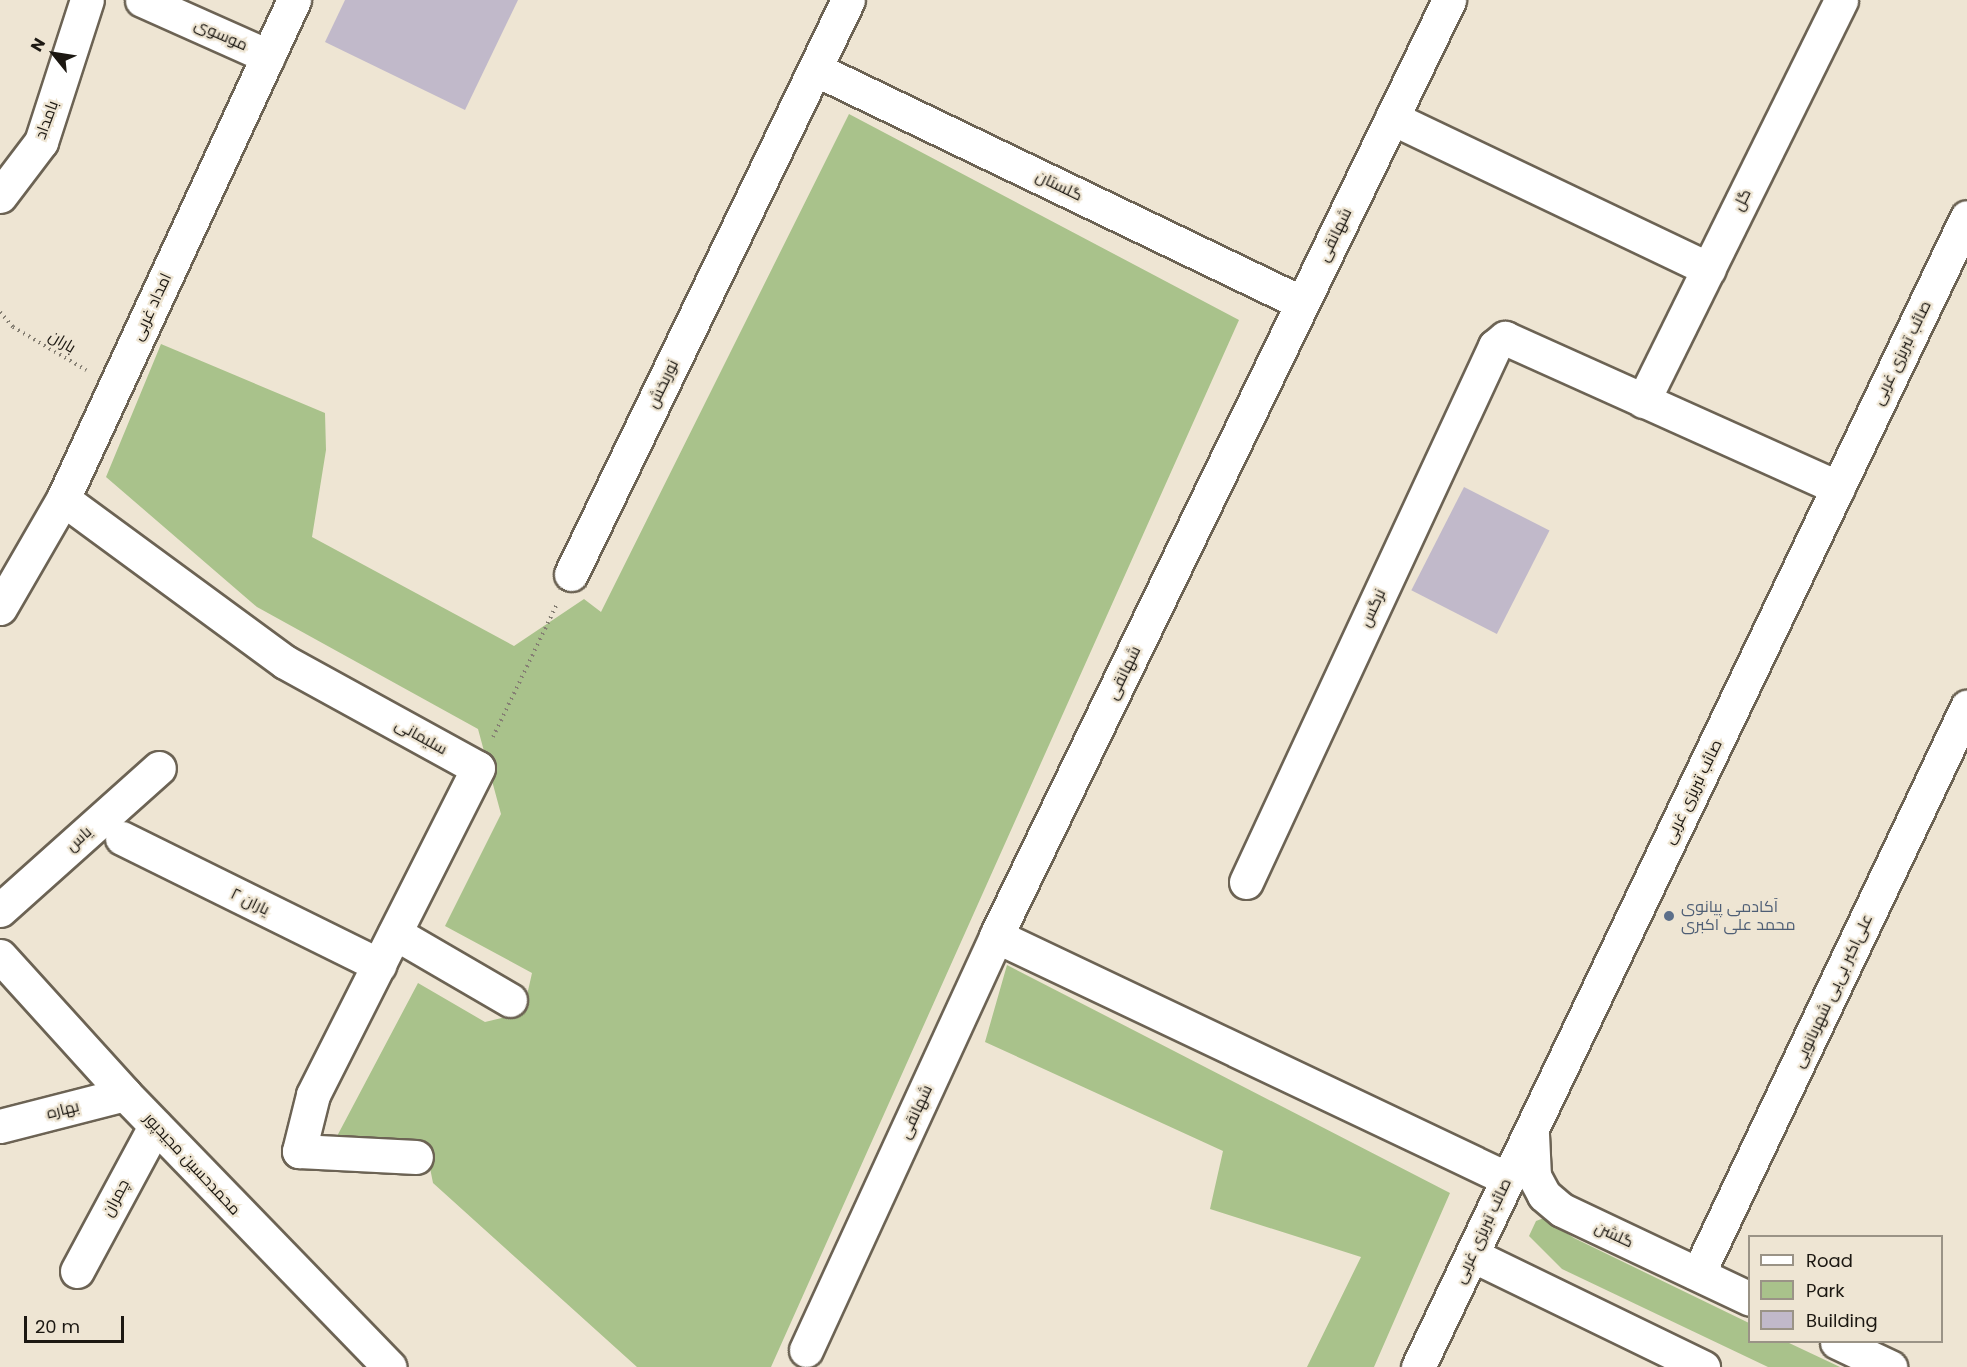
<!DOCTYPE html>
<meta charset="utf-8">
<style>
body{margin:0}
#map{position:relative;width:1967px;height:1367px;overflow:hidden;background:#eee5d3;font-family:Poppins,Cairo,sans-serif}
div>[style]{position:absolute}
.green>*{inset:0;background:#a9c28b}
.building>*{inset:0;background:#c1b9ca;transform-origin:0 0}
.path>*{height:4px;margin-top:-2px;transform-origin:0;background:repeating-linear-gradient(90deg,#857f73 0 1.5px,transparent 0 6px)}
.roads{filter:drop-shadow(2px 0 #6c6354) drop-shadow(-2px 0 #6c6354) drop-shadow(0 2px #6c6354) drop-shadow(0 -2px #6c6354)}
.minor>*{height:33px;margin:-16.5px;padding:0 16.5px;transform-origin:16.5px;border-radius:16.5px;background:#fff}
.dots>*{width:16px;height:16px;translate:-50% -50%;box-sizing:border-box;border:3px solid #eee5d3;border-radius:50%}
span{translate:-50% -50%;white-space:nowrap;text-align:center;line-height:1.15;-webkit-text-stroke:4.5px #eee5d3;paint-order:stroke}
.street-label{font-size:16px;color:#1c1812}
.service-label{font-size:16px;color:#4e5e75}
.left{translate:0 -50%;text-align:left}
.legend{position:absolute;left:1748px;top:1235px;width:195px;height:108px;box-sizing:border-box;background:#eee5d3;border:2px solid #9a9386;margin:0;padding:8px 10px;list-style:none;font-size:18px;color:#1c1812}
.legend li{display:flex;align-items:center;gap:12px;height:30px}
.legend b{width:30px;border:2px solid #9a9386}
.north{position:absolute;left:24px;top:24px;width:60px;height:60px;-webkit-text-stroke:4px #eee5d3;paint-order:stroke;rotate:300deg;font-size:16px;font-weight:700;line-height:24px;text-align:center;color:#1c1812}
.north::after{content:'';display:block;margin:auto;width:21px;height:27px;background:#1c1812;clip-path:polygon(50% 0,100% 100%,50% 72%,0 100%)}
.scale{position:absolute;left:24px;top:1316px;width:100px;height:27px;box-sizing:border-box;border:3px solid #1c1812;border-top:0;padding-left:8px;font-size:18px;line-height:21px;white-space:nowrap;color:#1c1812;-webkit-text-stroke:4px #eee5d3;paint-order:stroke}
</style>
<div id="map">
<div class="green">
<div style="clip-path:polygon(849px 114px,1239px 320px,771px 1367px,637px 1367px,433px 1183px,426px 1148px,335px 1140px,418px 983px,485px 1022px,523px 1013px,532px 973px,445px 926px,501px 814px,478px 729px,257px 607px,106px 477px,161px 344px,325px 413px,326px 450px,312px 537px,514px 646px,584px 599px,601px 612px)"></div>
<div style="clip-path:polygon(1007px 965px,1450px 1193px,1374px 1367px,1307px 1367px,1361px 1257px,1210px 1209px,1223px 1151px,985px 1042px)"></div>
<div style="clip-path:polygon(1544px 1218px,1574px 1238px,1749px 1323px,1750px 1342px,1787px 1342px,1840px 1367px,1768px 1367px,1562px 1269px,1529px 1236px,1536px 1221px)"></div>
</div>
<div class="building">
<div style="clip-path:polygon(345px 0,518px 0,465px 110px,325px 42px)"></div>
<div style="left:1464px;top:487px;width:96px;height:116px;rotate:27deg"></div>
</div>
<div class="path">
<div style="left:0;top:312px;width:20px;rotate:49deg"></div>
<div style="left:13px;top:327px;width:85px;rotate:30.5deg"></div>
<div style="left:493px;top:737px;width:148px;rotate:-64.3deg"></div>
</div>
<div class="roads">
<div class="minor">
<div style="left:142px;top:0;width:138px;rotate:24deg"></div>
<div style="left:815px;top:69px;width:540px;rotate:25.66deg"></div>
<div style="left:1392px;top:118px;width:351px;rotate:25.5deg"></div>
<div style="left:0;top:196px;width:68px;rotate:-52.8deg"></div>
<div style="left:41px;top:142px;width:149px;rotate:-72.1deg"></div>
<div style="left:1643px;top:401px;width:447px;rotate:-63.7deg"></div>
<div style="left:63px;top:499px;width:275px;rotate:36.3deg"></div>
<div style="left:285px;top:662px;width:220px;rotate:28.8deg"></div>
<div style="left:478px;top:768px;width:366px;rotate:116.8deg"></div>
<div style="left:313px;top:1095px;width:58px;rotate:104deg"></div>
<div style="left:299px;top:1151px;width:117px;rotate:2.9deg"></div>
<div style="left:571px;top:574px;width:637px;rotate:-64.24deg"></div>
<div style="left:0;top:608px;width:126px;rotate:-60deg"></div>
<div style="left:63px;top:499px;width:550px;rotate:-65.16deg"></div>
<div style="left:122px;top:838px;width:287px;rotate:26.3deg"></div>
<div style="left:1246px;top:882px;width:591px;rotate:-65.08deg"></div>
<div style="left:1495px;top:346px;width:13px;rotate:-39deg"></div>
<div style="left:1505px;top:338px;width:365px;rotate:24.2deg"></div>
<div style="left:0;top:910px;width:213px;rotate:-41.8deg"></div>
<div style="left:395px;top:933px;width:133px;rotate:30.2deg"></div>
<div style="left:996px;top:936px;width:567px;rotate:25.39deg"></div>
<div style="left:0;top:956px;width:186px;rotate:47.8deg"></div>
<div style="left:125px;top:1094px;width:380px;rotate:45.9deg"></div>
<div style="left:0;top:1126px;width:129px;rotate:-14.4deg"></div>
<div style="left:1532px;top:1134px;width:42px;rotate:87.3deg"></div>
<div style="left:1534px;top:1176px;width:21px;rotate:62deg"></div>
<div style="left:1544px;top:1195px;width:23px;rotate:40deg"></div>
<div style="left:1562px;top:1210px;width:208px;rotate:25.3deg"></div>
<div style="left:1472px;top:1255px;width:257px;rotate:25.9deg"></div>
<div style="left:77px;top:1271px;width:165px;rotate:-61.7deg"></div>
<div style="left:1698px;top:1274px;width:628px;rotate:-64.62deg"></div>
<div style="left:1837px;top:1342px;width:59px;rotate:25.3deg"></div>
<div style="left:806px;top:1350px;width:456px;rotate:-65.3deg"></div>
<div style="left:996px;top:936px;width:1040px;rotate:-64.17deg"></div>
<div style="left:1418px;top:1367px;width:1274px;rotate:-64.48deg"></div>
</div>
</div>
<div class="dots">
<div style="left:1669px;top:916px;background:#5c6f8a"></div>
</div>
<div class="street-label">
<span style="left:221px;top:35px;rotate:24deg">موسوی</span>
<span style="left:47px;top:120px;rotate:-70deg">بامداد</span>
<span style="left:1059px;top:186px;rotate:26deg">گلستان</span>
<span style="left:1742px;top:200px;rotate:-64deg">گل</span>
<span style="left:1335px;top:235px;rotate:-64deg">شهانقی</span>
<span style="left:152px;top:307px;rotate:-65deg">امداد غربی</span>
<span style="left:62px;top:342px;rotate:31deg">باران</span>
<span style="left:1902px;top:353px;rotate:-64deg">صائب تبریزی غربی</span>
<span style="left:663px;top:384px;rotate:-64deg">نوربخش</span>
<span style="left:1373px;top:608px;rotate:-65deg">نرگس</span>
<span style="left:1124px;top:673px;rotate:-64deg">شهانقی</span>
<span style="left:421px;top:737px;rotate:29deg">سلیمانی</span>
<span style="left:1693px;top:792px;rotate:-64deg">صائب تبریزی غربی</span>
<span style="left:79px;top:839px;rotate:-42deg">یاس</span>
<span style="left:250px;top:902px;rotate:26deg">یاران ٢</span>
<span style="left:1833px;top:991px;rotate:-65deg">علی‌اکبر بی‌بی شهربانویی</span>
<span style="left:63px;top:1110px;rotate:-14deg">بهاره</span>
<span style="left:916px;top:1112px;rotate:-65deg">شهانقی</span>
<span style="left:192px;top:1164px;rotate:47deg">محمدحسین مجیدپور</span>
<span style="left:116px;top:1198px;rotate:-62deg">چمران</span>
<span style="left:1483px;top:1231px;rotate:-65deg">صائب تبریزی غربی</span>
<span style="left:1614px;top:1235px;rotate:25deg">گلشن</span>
</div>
<div class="service-label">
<span class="left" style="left:1681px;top:916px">آکادمی پیانوی<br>محمد علی‌ اکبری</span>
</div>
<ul class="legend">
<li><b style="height:8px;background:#fff"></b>Road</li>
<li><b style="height:16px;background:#a9c28b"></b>Park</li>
<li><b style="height:16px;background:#c1b9ca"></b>Building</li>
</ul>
<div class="north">N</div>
<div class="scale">20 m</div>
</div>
